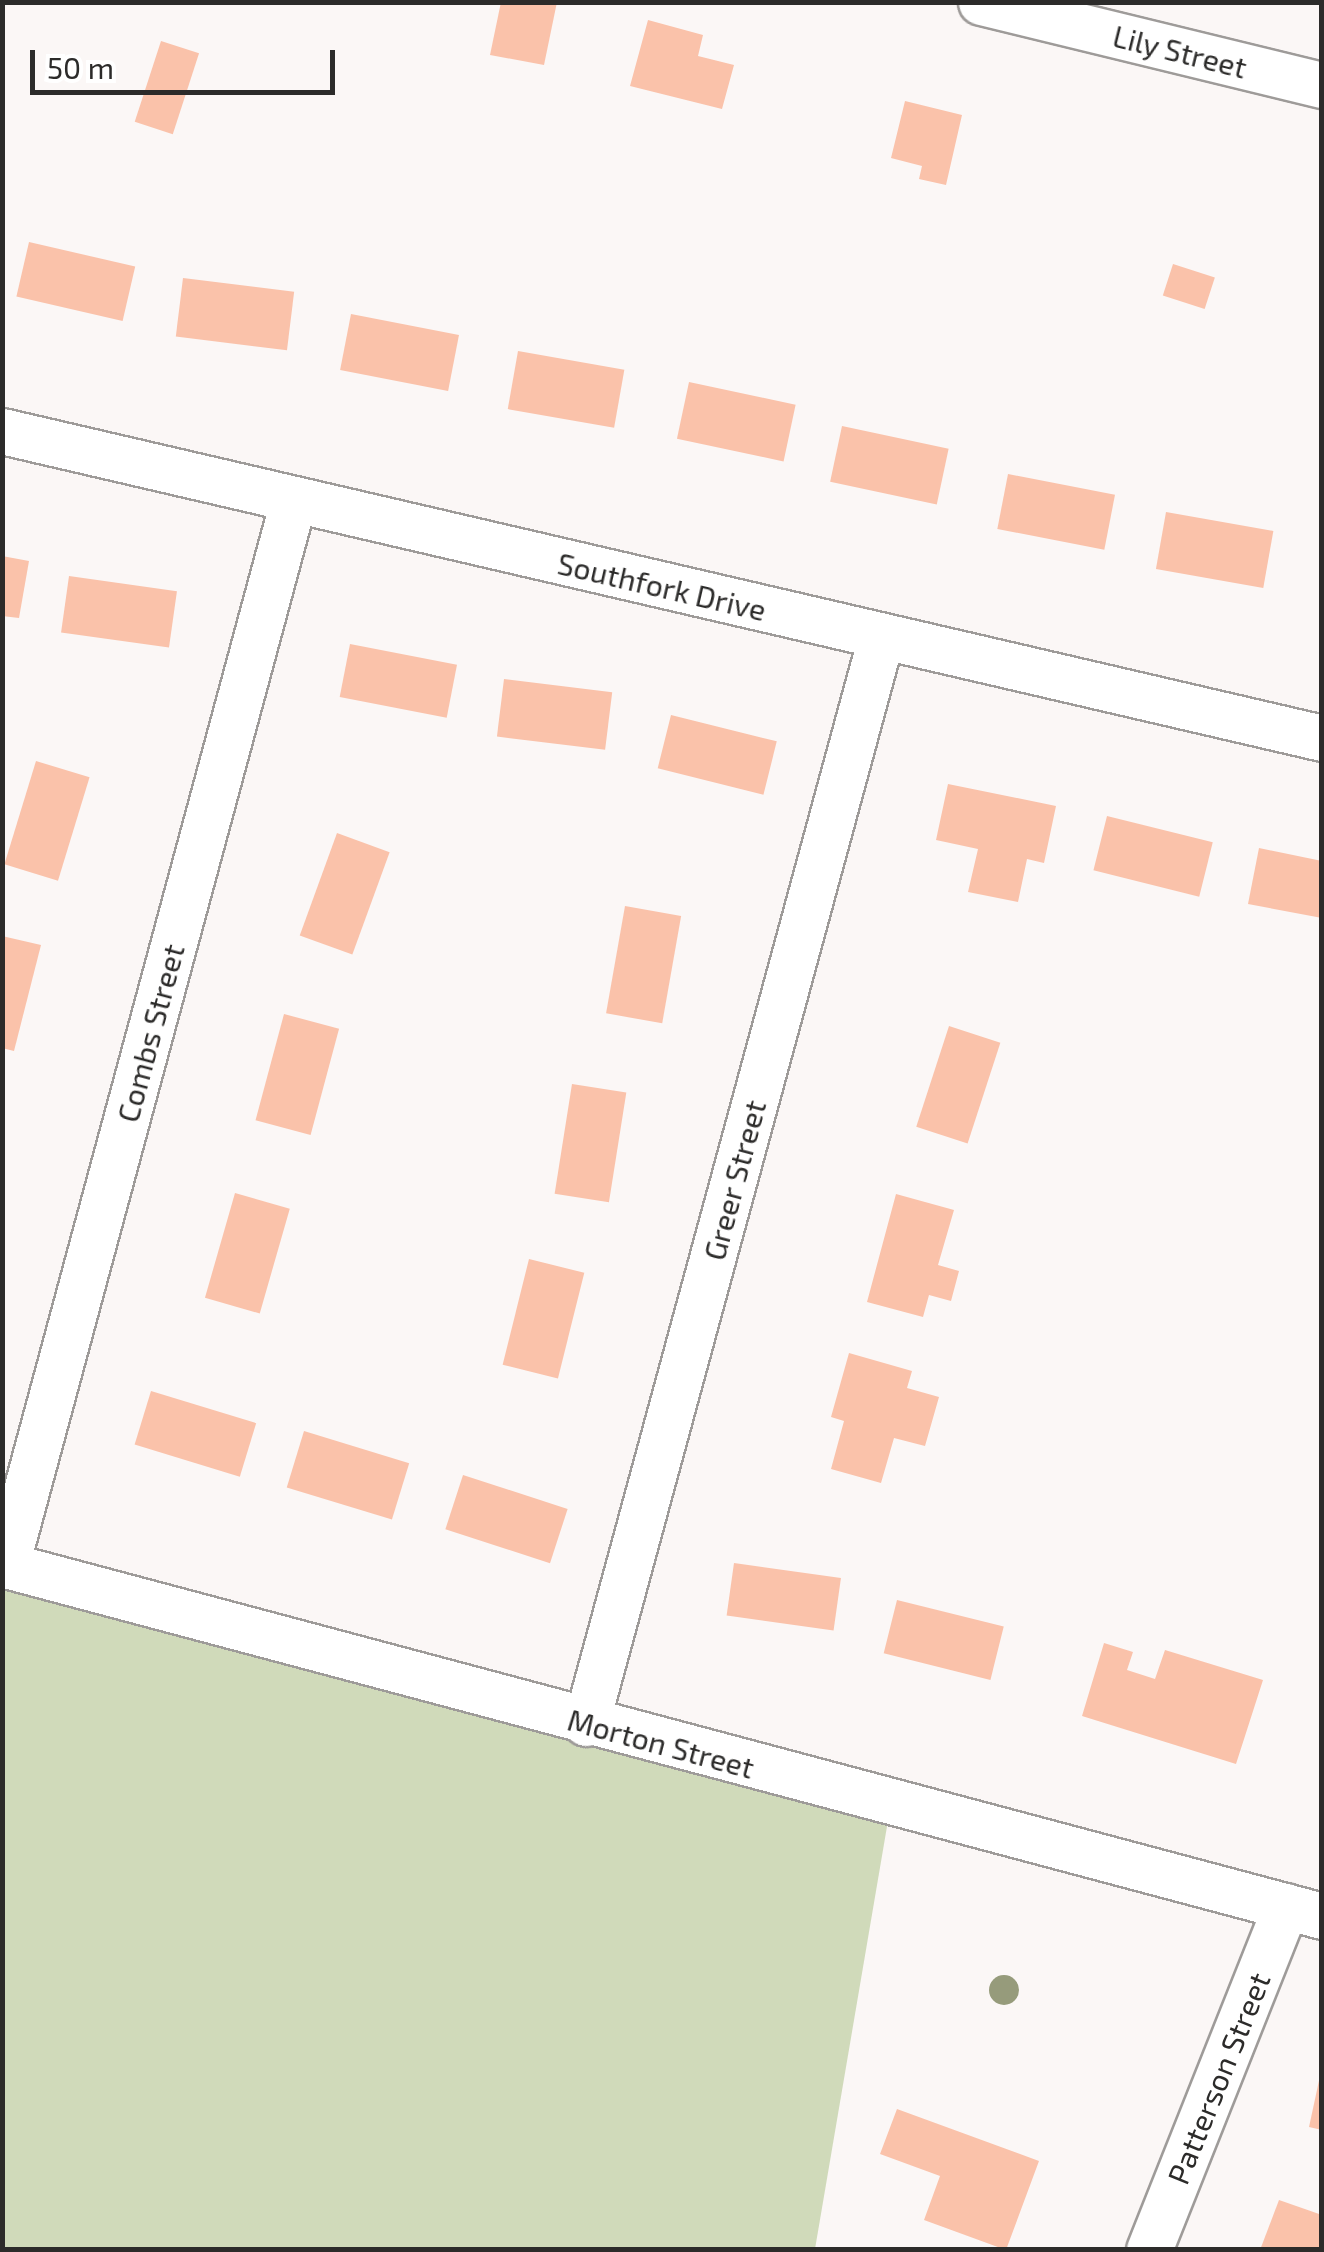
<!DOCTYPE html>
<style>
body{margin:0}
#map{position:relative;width:1324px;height:2252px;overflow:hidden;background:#fbf7f6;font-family:"Exo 2",sans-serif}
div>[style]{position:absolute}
.green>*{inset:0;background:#d0daba}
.building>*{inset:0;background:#fac2aa;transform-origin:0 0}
.roads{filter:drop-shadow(2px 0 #9e9b99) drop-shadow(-2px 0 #9e9b99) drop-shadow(0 2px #9e9b99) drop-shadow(0 -2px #9e9b99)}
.minor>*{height:45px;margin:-22.5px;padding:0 22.5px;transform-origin:22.5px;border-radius:22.5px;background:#fff}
.trees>*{width:30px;height:30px;margin:-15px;border-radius:50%;background:#969b7b}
span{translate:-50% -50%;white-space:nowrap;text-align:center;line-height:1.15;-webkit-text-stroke:8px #fff;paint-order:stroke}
.street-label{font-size:30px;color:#2c2b2a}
.frame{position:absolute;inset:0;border:5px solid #2c2b2a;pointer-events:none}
.scale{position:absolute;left:30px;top:50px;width:305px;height:45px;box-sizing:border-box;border:5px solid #2c2b2a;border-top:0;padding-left:12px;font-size:30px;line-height:35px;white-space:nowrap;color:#2c2b2a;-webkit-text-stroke:8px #fff;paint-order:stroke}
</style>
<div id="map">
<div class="green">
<div style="clip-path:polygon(2px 1564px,891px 1803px,815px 2249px,3px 2249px)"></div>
</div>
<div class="building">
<div style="clip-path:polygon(501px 2px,557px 2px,544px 65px,490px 55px)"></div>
<div style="clip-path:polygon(648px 20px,703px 35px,698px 56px,734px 65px,722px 109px,630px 86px)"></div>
<div style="left:161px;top:41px;width:40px;height:85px;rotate:18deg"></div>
<div style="clip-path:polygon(905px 101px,962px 115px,946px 185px,919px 179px,922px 166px,891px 158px)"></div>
<div style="left:29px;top:242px;width:109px;height:56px;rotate:13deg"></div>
<div style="left:1173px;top:264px;width:44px;height:33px;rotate:18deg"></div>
<div style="left:183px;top:278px;width:112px;height:59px;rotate:7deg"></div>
<div style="left:351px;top:314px;width:110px;height:57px;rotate:11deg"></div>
<div style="left:518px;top:351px;width:108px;height:59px;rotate:10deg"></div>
<div style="left:689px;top:382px;width:109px;height:58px;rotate:12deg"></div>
<div style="left:842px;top:426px;width:109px;height:57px;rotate:12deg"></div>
<div style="left:1008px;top:474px;width:109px;height:56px;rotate:11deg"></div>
<div style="left:1166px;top:512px;width:109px;height:58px;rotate:10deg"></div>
<div style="clip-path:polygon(2px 556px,29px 561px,19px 618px,2px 616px)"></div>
<div style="left:69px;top:576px;width:109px;height:57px;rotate:8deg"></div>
<div style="left:350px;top:644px;width:109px;height:54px;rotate:11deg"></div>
<div style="left:504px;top:679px;width:109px;height:58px;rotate:7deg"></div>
<div style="left:671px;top:715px;width:109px;height:55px;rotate:14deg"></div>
<div style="left:36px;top:761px;width:56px;height:108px;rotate:17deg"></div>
<div style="clip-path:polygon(948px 784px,1056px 806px,1044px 863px,1027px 859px,1018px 902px,968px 892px,978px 849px,936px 840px)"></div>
<div style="left:1107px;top:816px;width:109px;height:56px;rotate:14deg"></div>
<div style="left:337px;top:833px;width:56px;height:109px;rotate:20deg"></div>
<div style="clip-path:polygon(1259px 848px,1322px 861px,1322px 918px,1248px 904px)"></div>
<div style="left:625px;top:906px;width:57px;height:109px;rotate:10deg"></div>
<div style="clip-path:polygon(2px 936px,41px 945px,14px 1051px,2px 1048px)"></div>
<div style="left:284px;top:1014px;width:57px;height:110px;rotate:15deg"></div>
<div style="left:949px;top:1026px;width:54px;height:106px;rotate:18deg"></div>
<div style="left:572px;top:1084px;width:55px;height:111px;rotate:9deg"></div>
<div style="left:235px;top:1193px;width:57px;height:109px;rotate:16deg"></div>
<div style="clip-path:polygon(896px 1194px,954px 1210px,938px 1265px,959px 1271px,951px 1301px,929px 1295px,923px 1317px,867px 1302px)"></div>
<div style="left:529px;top:1259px;width:57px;height:109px;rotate:14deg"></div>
<div style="clip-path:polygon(849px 1353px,912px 1371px,907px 1388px,939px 1397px,925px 1446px,894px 1438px,881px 1483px,831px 1469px,844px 1421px,831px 1417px)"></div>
<div style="left:151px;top:1391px;width:110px;height:56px;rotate:17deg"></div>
<div style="left:304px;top:1431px;width:110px;height:59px;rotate:17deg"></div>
<div style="left:463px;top:1475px;width:110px;height:57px;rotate:18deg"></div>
<div style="left:734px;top:1563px;width:108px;height:53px;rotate:8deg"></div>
<div style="left:897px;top:1600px;width:110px;height:55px;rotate:14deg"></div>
<div style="clip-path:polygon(1104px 1643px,1133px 1652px,1127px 1670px,1155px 1679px,1165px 1650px,1263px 1680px,1236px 1764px,1082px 1716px)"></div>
<div style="clip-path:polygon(1320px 2076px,1322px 2076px,1322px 2130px,1309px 2127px)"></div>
<div style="clip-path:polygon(897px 2109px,1039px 2161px,1006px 2250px,924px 2220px,940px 2176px,880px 2154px)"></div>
<div style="clip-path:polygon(1279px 2200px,1322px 2215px,1320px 2250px,1260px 2250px)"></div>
</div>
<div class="roads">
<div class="minor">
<div style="left:981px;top:2px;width:351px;rotate:13.7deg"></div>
<div style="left:2px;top:431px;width:1355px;rotate:13.09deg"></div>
<div style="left:2px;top:1564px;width:1366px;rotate:14.93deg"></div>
<div style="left:6px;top:1565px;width:1102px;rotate:-74.9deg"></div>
<div style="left:586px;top:1723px;width:1125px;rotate:-74.8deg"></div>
<div style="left:1149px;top:2250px;width:370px;rotate:-68.3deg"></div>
</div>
</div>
<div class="trees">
<div style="left:1004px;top:1990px"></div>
</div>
<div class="street-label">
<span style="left:1180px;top:51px;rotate:14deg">Lily Street</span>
<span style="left:662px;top:586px;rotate:13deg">Southfork Drive</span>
<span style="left:150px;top:1033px;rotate:-75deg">Combs Street</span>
<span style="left:734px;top:1180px;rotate:-75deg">Greer Street</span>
<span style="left:661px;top:1743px;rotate:15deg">Morton Street</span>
<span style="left:1218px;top:2078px;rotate:-68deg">Patterson Street</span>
</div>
<div class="frame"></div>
<div class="scale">50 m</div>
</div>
